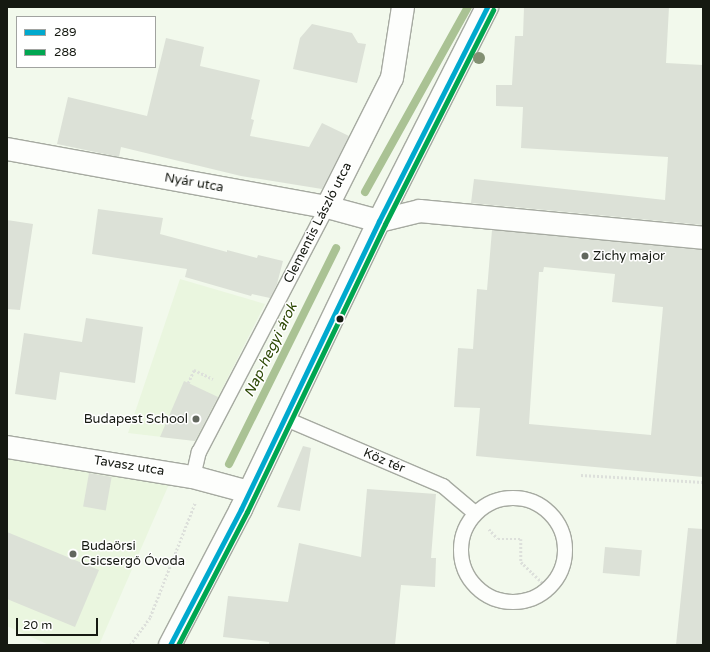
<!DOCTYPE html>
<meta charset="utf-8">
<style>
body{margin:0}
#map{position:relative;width:710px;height:652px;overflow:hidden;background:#f2f9ec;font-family:"Varela Round",sans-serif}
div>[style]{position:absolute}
.built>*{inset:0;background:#eaf6df}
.stream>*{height:8px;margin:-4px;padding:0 4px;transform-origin:4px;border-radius:4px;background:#aac294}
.building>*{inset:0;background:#dce1d7;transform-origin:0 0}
.path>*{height:2.5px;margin-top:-1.25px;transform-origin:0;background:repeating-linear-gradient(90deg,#dde0db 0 2px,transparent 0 4px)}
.roads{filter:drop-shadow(1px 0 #a6aaa1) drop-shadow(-1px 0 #a6aaa1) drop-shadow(0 1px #a6aaa1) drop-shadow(0 -1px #a6aaa1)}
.service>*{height:14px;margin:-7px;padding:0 7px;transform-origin:7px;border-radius:7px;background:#fdfefc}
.service>.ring{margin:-7px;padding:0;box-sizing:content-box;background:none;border:14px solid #fdfefc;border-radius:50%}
.minor>*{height:22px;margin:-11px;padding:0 11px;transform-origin:11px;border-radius:11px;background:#fdfefc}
.bus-1>*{height:5px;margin:-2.5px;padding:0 2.5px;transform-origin:2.5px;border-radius:2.5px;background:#00a9ce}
.bus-2>*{height:5px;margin:-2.5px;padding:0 2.5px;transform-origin:2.5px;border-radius:2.5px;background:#00a651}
.trees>*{width:12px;height:12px;margin:-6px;border-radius:50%;background:#829072}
.dots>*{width:11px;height:11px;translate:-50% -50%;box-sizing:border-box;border:2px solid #fff;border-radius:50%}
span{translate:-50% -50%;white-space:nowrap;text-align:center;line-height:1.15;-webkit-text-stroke:3px #fff;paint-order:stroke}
.street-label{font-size:13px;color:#151911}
.poi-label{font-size:13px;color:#151911}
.left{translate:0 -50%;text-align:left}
.right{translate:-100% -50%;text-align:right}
.water-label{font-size:14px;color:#2d4904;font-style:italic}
.frame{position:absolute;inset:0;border:8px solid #151911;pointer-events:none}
.legend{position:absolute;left:16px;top:16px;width:140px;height:52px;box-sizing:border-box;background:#fff;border:1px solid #a1a3a0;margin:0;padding:5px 7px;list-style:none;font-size:12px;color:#151911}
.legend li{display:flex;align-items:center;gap:8px;height:20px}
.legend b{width:20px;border:1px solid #a1a3a0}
.scale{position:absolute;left:16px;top:618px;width:82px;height:18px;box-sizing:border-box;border:2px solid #151911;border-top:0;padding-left:5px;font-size:12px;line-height:14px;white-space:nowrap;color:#151911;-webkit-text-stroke:3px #fff;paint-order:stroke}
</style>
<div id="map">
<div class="built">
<div style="clip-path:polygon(180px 279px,265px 304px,196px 441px,128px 433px)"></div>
<div style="clip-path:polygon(7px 456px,170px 482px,99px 645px,49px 645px,7px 626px)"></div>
</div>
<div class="stream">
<div style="left:365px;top:192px;width:212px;rotate:-60.9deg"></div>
<div style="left:229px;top:464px;width:241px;rotate:-63.6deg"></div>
</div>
<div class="building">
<div style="clip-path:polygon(524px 7px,669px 7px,666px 63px,703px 65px,703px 225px,471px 203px,474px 179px,665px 200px,668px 157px,521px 148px,523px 107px,496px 106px,496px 85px,512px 85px,515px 36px,523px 36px)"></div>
<div style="clip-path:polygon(312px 24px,352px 33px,358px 43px,366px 44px,357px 83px,293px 69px,300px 38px)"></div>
<div style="clip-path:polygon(166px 38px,204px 47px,200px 66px,260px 80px,251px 119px,254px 120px,250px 136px,309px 147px,322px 123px,349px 136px,322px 189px,241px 176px,121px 147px,119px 157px,57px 144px,68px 97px,147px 116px)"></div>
<div style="clip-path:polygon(98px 209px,163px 218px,160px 234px,227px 252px,227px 250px,257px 258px,258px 255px,283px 261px,277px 284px,270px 298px,252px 294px,251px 296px,185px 277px,187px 269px,92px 254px)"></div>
<div style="clip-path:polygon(7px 220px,33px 224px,20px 310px,7px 309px)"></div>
<div style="clip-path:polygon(evenodd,492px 230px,703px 250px,703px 477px,476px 456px,480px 408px,454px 407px,458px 348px,473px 349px,477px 289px,487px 290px,492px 230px,544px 267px,615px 274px,612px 302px,663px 307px,651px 435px,529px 424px,539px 272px,543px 272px,544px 267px)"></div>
<div style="clip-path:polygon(86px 318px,143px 327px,135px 383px,60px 372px,56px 400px,15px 394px,24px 333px,82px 342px)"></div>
<div style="clip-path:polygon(184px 381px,218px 397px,195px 441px,160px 437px)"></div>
<div style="clip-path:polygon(303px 446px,311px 448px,300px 511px,277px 507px)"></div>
<div style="left:89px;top:473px;width:23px;height:34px;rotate:10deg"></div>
<div style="clip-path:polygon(367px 489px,436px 494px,431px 558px,436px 558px,435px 587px,401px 585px,395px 645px,269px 645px,269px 642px,223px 637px,228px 596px,288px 602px,299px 543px,361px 557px)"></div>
<div style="clip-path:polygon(688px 528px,703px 529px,703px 645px,676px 645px)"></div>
<div style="clip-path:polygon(7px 532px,99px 570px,75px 627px,7px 599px)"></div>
<div style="left:605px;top:547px;width:37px;height:26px;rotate:5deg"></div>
</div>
<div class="path">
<div style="left:188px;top:383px;width:14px;rotate:-65deg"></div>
<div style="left:194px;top:370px;width:21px;rotate:25deg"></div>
<div style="left:581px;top:475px;width:122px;rotate:3.3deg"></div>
<div style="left:489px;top:529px;width:13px;rotate:48deg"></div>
<div style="left:498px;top:539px;width:23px"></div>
<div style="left:521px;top:539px;width:23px;rotate:90deg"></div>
<div style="left:521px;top:562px;width:39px;rotate:44deg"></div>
<div style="left:130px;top:645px;width:34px;rotate:-54deg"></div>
<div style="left:150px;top:617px;width:123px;rotate:-68.5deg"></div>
</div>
<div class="roads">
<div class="service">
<div style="left:286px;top:419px;width:171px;rotate:23.1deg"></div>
<div style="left:443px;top:486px;width:42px;rotate:40.2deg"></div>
<div style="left:193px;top:477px;width:26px;rotate:-77deg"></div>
<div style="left:199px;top:452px;width:276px;rotate:-62.4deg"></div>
<div class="ring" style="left:461px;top:498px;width:90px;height:90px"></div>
</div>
<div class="minor">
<div style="left:7px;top:149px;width:325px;rotate:10.3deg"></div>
<div style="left:327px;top:207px;width:54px;rotate:15.1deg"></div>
<div style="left:379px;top:221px;width:42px;rotate:-13.7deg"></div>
<div style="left:420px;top:211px;width:284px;rotate:5.4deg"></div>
<div style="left:327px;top:207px;width:144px;rotate:-63.3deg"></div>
<div style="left:392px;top:78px;width:72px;rotate:-81.2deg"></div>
<div style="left:7px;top:447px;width:188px;rotate:9.2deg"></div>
<div style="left:193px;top:477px;width:58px;rotate:15deg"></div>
<div style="left:170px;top:645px;width:153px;rotate:-62.4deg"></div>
<div style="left:241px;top:509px;width:319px;rotate:-64.4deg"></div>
<div style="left:379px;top:221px;width:240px;rotate:-63.2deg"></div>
</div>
</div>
<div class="bus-1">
<div style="left:170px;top:645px;width:153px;rotate:-62.4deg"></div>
<div style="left:241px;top:509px;width:319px;rotate:-64.4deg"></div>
<div style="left:379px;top:221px;width:240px;rotate:-63.2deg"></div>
</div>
<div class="bus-2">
<div style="left:178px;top:645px;width:150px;rotate:-62.6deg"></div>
<div style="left:247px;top:512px;width:319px;rotate:-64.4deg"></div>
<div style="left:385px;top:224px;width:240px;rotate:-63.2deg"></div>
</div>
<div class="trees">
<div style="left:479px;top:58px"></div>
</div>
<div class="dots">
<div style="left:585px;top:256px;background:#62675e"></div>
<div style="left:340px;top:319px;background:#151911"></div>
<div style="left:196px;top:419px;background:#62675e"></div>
<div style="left:73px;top:554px;background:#62675e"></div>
</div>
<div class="street-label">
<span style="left:194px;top:183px;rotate:10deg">Nyár utca</span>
<span style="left:318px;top:223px;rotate:-63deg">Clementis László utca</span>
<span style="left:384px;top:461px;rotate:23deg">Köz tér</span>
<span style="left:129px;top:466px;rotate:9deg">Tavasz utca</span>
</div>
<div class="poi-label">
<span class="left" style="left:593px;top:256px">Zichy major</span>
<span class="right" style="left:188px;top:419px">Budapest School</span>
<span class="left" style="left:81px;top:554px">Budaörsi<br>Csicsergő Óvoda</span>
</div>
<div class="water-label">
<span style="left:271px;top:350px;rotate:-64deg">Nap-hegyi árok</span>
</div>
<div class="frame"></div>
<ul class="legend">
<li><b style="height:5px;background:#00a9ce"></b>289</li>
<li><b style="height:5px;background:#00a651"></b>288</li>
</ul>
<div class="scale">20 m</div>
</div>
